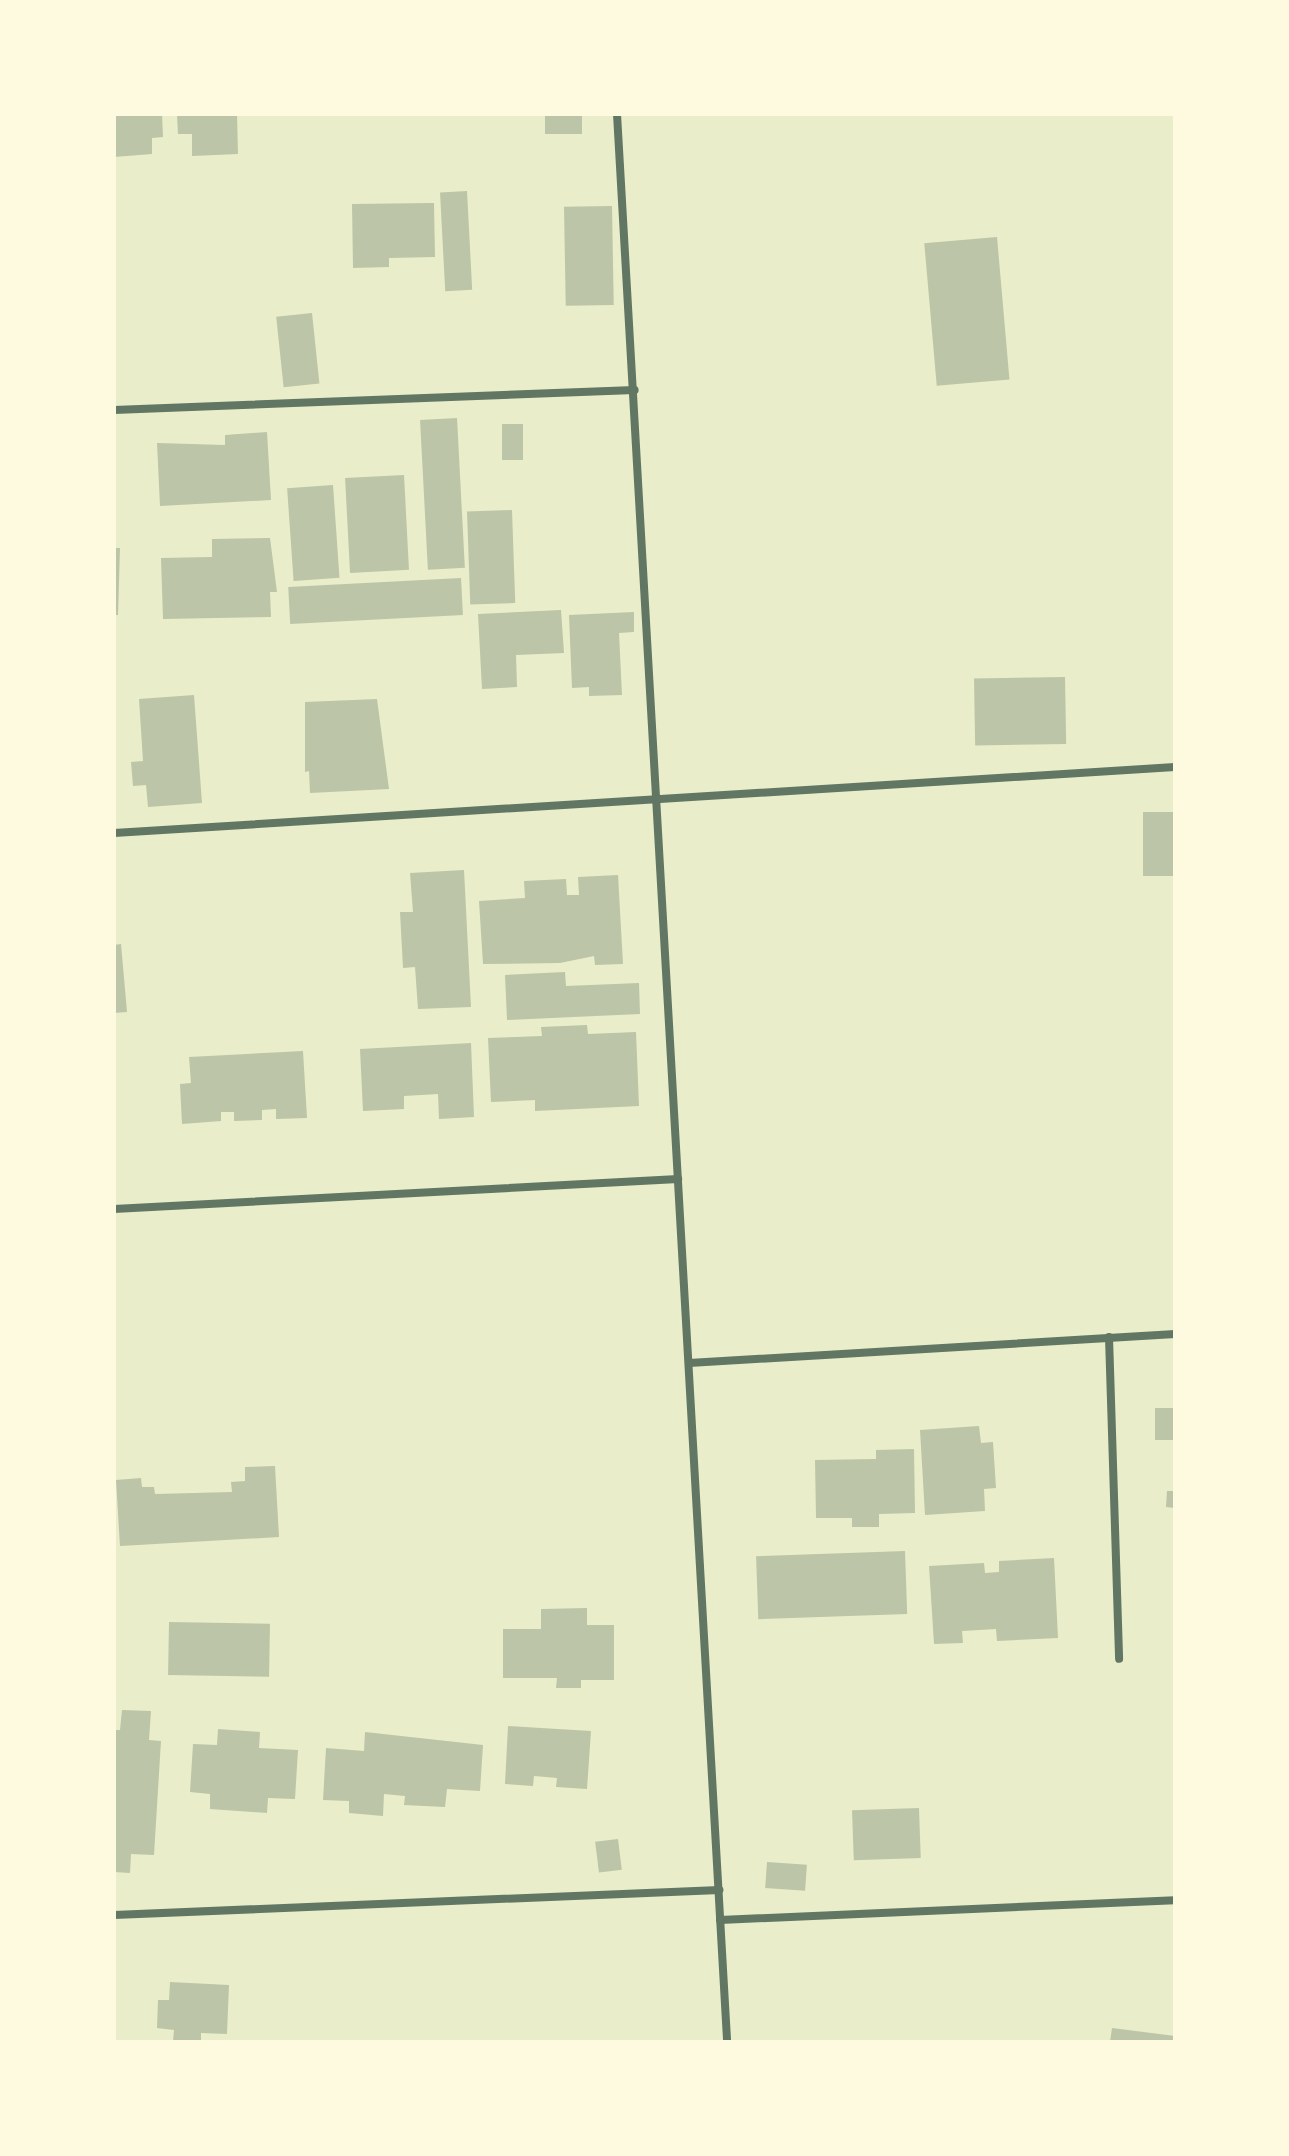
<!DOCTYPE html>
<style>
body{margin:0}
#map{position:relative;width:1289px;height:2156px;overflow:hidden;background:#e9edc9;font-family:Helvetica,sans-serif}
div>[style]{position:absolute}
.building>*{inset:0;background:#bcc5a7;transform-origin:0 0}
.minor>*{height:8px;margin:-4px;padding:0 4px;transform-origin:4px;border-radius:4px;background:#617663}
span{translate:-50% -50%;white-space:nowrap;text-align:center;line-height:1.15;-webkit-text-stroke:6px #fefae0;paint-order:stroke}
.frame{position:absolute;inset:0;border:116px solid #fefae0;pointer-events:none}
</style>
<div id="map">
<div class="building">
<div style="clip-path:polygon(114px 114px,162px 114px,163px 137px,152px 138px,152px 154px,114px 157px)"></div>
<div style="clip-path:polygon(177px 114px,237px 114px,238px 154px,192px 156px,192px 134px,178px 134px)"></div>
<div style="left:545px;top:114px;width:37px;height:20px"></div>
<div style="left:467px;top:191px;width:99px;height:27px;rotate:87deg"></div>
<div style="clip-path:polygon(434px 203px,435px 257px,389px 258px,389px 267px,353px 268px,352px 204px)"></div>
<div style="left:612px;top:206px;width:99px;height:48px;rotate:89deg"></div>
<div style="left:997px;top:237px;width:143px;height:73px;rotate:85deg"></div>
<div style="left:312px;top:313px;width:71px;height:36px;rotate:84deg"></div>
<div style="left:457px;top:418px;width:150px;height:37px;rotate:87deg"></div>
<div style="left:502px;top:424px;width:21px;height:36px"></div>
<div style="clip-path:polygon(267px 432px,271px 500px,160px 506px,157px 443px,225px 445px,225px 435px)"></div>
<div style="left:404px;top:475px;width:95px;height:59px;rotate:87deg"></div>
<div style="left:333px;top:485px;width:93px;height:46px;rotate:86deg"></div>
<div style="left:512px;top:510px;width:93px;height:45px;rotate:88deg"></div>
<div style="clip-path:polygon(270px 538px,277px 592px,270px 592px,271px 617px,163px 619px,161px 558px,212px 557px,212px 539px)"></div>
<div style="clip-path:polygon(114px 548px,120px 548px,118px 615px,114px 615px)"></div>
<div style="left:461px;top:578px;width:37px;height:173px;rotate:87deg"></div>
<div style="clip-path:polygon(561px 610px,564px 653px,516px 655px,517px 687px,482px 689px,478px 614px)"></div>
<div style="clip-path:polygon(634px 612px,634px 632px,619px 633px,622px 695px,589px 696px,589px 687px,572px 688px,569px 615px)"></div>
<div style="left:1065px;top:677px;width:67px;height:91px;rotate:89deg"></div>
<div style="clip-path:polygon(194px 695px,202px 803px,148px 807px,146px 785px,133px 786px,131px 762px,143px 761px,139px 699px)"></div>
<div style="clip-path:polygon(377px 699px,389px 789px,310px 793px,309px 771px,305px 772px,305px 702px)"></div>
<div style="left:1175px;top:812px;width:64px;height:32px;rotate:90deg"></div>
<div style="clip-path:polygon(464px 870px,471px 1007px,418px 1009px,415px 967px,403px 968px,400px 912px,413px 912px,410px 873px)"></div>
<div style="clip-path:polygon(618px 875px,623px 964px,595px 965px,594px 956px,560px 963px,483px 964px,479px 901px,525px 898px,524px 881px,566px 879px,567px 895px,579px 895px,578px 877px)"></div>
<div style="clip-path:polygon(121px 944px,127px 1012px,114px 1013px,114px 945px)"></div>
<div style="clip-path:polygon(565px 972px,566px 986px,639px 983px,640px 1014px,507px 1020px,505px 975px)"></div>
<div style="clip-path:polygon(587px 1025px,588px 1034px,636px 1032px,639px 1106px,535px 1111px,535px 1100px,491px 1102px,488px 1038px,542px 1036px,541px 1027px)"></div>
<div style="clip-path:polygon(471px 1043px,474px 1117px,439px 1119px,438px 1094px,404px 1096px,404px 1109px,363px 1111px,360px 1049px)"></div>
<div style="clip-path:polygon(303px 1051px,307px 1118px,276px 1119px,276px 1109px,262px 1110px,262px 1120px,234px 1121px,234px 1112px,221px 1112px,221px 1121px,182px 1124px,180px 1084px,191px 1083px,189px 1057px)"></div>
<div style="left:1155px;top:1408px;width:18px;height:32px"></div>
<div style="clip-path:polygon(979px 1426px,981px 1443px,993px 1442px,996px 1488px,984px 1489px,985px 1511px,925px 1515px,920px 1430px)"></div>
<div style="clip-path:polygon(914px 1449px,915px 1513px,879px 1514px,879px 1527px,852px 1527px,852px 1518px,816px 1518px,815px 1460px,876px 1459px,876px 1450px)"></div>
<div style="clip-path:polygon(275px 1466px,279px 1537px,120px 1546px,116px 1480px,141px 1478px,142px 1487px,154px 1487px,155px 1494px,232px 1492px,231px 1482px,245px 1481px,245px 1467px)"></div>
<div style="clip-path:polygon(1167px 1491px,1175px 1491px,1175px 1508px,1166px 1507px)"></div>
<div style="left:905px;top:1551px;width:63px;height:149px;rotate:88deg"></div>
<div style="clip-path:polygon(1054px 1558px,1058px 1638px,997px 1641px,996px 1629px,962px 1631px,963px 1643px,934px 1644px,929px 1566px,984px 1563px,985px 1573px,999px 1572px,999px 1561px)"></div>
<div style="clip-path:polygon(587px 1608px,587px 1625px,614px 1625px,614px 1680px,581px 1680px,581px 1688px,556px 1688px,557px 1678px,503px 1678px,503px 1629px,541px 1629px,541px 1609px)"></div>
<div style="left:169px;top:1622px;width:101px;height:53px;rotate:1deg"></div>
<div style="clip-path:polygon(122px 1710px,151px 1711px,149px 1740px,161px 1741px,154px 1855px,131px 1854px,130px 1873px,114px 1872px,114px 1730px,120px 1730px)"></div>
<div style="clip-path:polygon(508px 1726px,591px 1731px,587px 1789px,556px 1787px,557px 1778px,534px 1776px,533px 1786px,505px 1784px)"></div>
<div style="clip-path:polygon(218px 1729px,260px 1732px,259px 1748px,298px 1750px,295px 1799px,268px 1798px,267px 1813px,210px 1809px,210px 1794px,190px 1792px,193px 1744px,217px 1745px)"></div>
<div style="clip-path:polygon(365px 1732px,483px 1745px,480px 1791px,447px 1789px,445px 1807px,404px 1805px,405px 1796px,384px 1794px,383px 1816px,349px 1813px,349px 1801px,323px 1800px,326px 1748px,364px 1751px)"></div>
<div style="left:919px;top:1808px;width:50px;height:67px;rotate:88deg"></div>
<div style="left:618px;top:1839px;width:31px;height:23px;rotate:83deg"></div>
<div style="left:767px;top:1862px;width:40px;height:26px;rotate:4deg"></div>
<div style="clip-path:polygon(170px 1982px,229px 1985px,227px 2034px,201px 2033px,201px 2042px,173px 2042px,174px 2030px,157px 2028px,158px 2000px,169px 2000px)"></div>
<div style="clip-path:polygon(1112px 2028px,1175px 2036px,1175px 2042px,1110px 2042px)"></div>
</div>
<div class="minor">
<div style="left:617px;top:114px;width:1931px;rotate:86.73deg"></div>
<div style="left:114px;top:410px;width:521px;rotate:-2.2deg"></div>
<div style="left:114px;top:833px;width:1063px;rotate:-3.56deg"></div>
<div style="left:114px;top:1209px;width:565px;rotate:-3.04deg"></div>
<div style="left:1109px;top:1337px;width:322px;rotate:88.2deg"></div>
<div style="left:689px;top:1363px;width:487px;rotate:-3.4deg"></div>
<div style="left:114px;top:1915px;width:606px;rotate:-2.37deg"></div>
<div style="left:720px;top:1920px;width:455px;rotate:-2.5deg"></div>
</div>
<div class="frame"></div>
</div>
